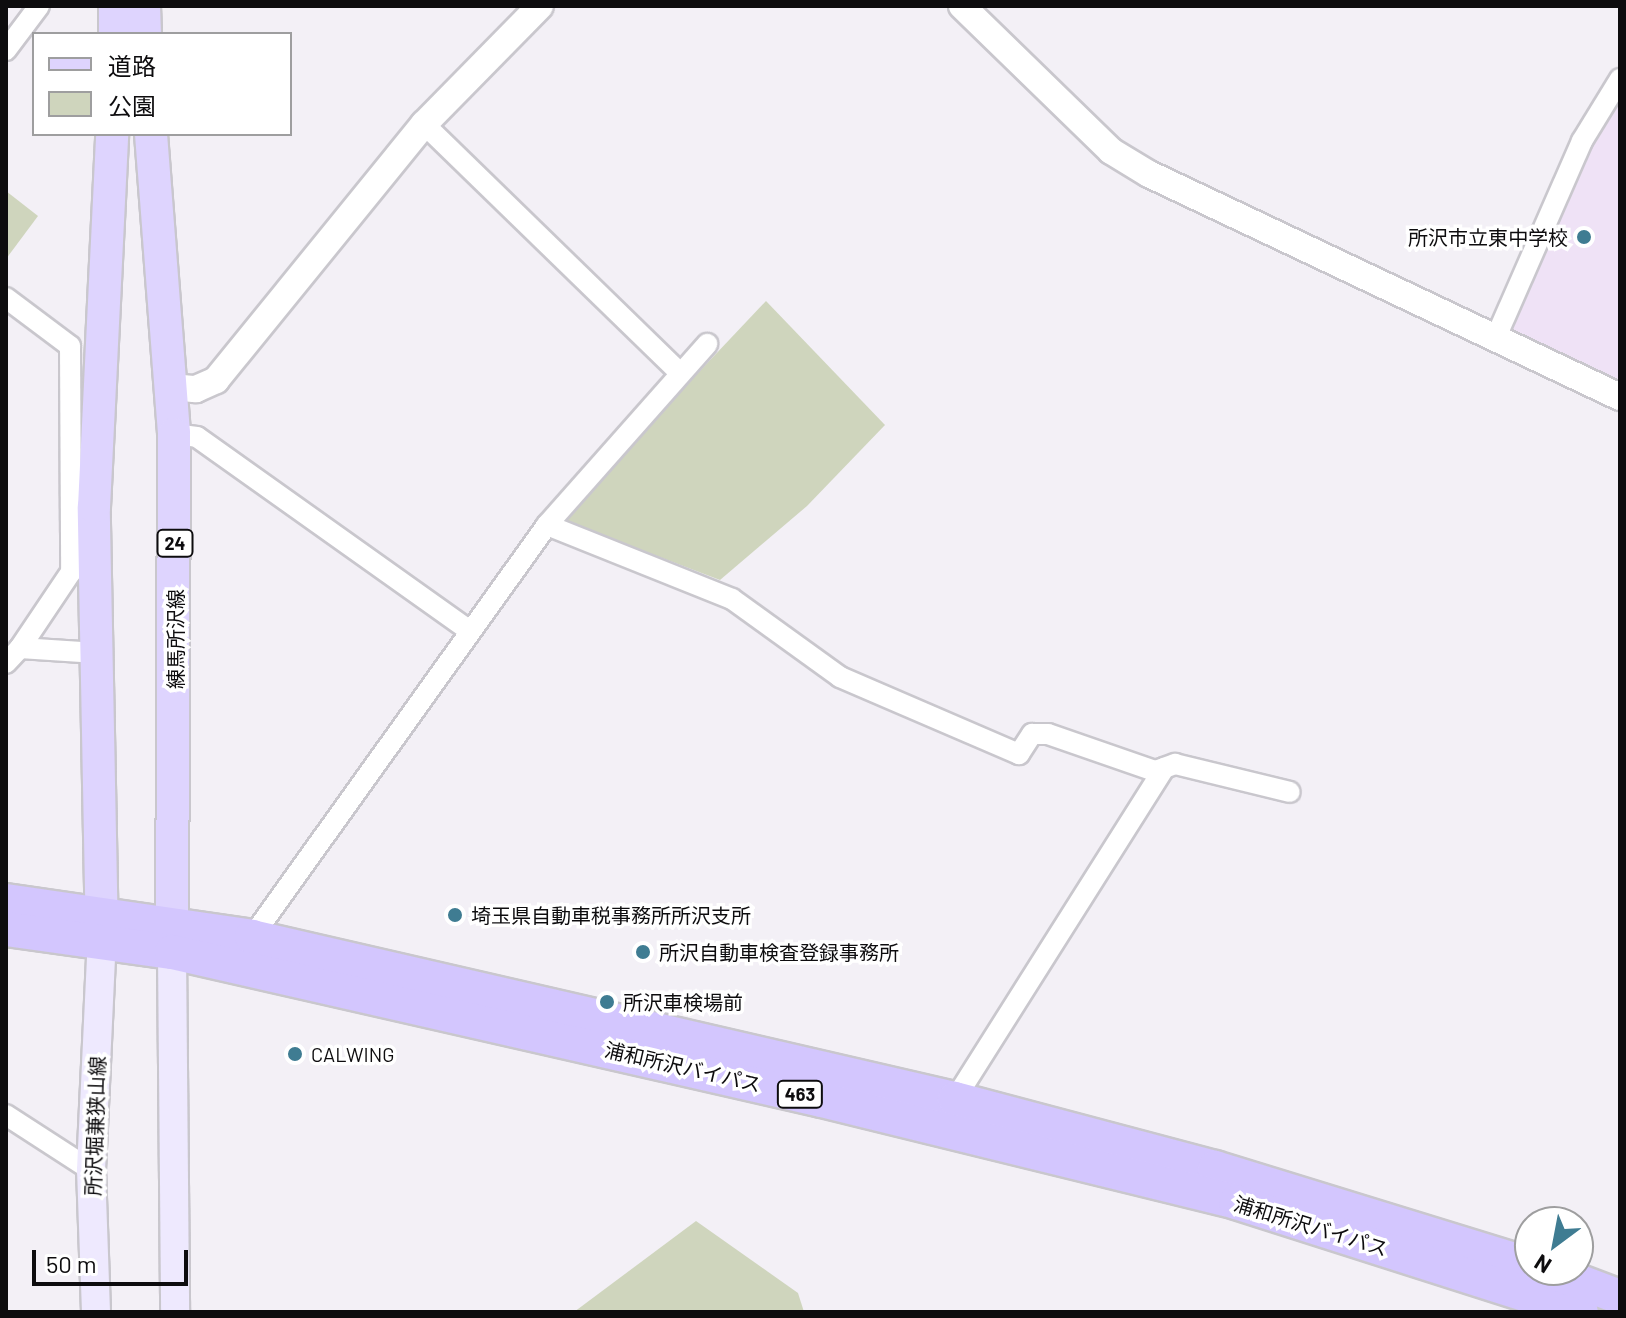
<!DOCTYPE html>
<meta charset="utf-8">
<style>
body{margin:0}
#map{position:relative;width:1626px;height:1318px;overflow:hidden;background:#f3f0f6;font-family:Barlow,"Noto Sans JP",sans-serif}
div>[style]{position:absolute}
.education>*{inset:0;background:#efe2f6}
.green>*{inset:0;background:#cfd5bd}
.roads{filter:drop-shadow(2px 0 #c9c7cd) drop-shadow(-2px 0 #c9c7cd) drop-shadow(0 2px #c9c7cd) drop-shadow(0 -2px #c9c7cd)}
.minor>*{height:20px;margin:-10px;padding:0 10px;transform-origin:10px;border-radius:10px;background:#fff}
.tertiary>*{height:26px;margin:-13px;padding:0 13px;transform-origin:13px;border-radius:13px;background:#fff}
.secondary>*{height:28px;margin:-14px;padding:0 14px;transform-origin:14px;border-radius:14px;background:#eee9fe}
.primary>*{height:32px;margin:-16px;padding:0 16px;transform-origin:16px;border-radius:16px;background:#ded4fe}
.trunk>*{height:34px;margin:-17px;padding:0 17px;transform-origin:17px;border-radius:17px;background:#d3c6fe}
.dots>*{width:22px;height:22px;translate:-50% -50%;box-sizing:border-box;border:4px solid #fff;border-radius:50%}
span{translate:-50% -50%;white-space:nowrap;text-align:center;line-height:1.15;-webkit-text-stroke:7px #fff;paint-order:stroke}
.shield-label span{padding:2px 6px;background:#fff;border:2px solid;border-radius:6px;-webkit-text-stroke-width:0}
.shield-label{font-size:18px;color:#0d0c0e;font-weight:700}
.poi-label{font-size:20px;color:#0d0c0e}
.right{translate:-100% -50%;text-align:right}
.left{translate:0 -50%;text-align:left}
.street-label{font-size:20px;color:#0d0c0e}
.frame{position:absolute;inset:0;border:8px solid #0d0c0e;pointer-events:none}
.legend{position:absolute;left:32px;top:32px;width:260px;height:104px;box-sizing:border-box;background:#fff;border:2px solid #9e9e9f;margin:0;padding:10px 14px;list-style:none;font-size:24px;color:#0d0c0e}
.legend li{display:flex;align-items:center;gap:16px;height:40px}
.legend b{width:40px;border:2px solid #9e9e9f}
.north{position:absolute;left:1514px;top:1206px;width:80px;height:80px;box-sizing:border-box;background:#fff;border:2px solid #9e9e9f;border-radius:50%;rotate:212deg;font-size:22px;font-weight:700;line-height:32px;text-align:center;color:#0d0c0e}
.north::after{content:'';display:block;margin:auto;width:28px;height:36px;background:#3f7c92;clip-path:polygon(50% 0,100% 100%,50% 72%,0 100%)}
.scale{position:absolute;left:32px;top:1250px;width:156px;height:36px;box-sizing:border-box;border:4px solid #0d0c0e;border-top:0;padding-left:10px;font-size:24px;line-height:28px;white-space:nowrap;color:#0d0c0e;-webkit-text-stroke:6px #fff;paint-order:stroke}
</style>
<div id="map">
<div class="education">
<div style="clip-path:polygon(1620px 95px,1620px 382px,1513px 333px,1509px 324px,1587px 150px)"></div>
</div>
<div class="green">
<div style="clip-path:polygon(6px 191px,38px 216px,6px 259px)"></div>
<div style="clip-path:polygon(766px 301px,885px 425px,807px 506px,720px 580px,560px 519px)"></div>
<div style="clip-path:polygon(696px 1221px,798px 1293px,804px 1312px,574px 1312px)"></div>
</div>
<div class="roads">
<div class="minor">
<div style="left:6px;top:50px;width:55px;rotate:-53.1deg"></div>
<div style="left:424px;top:124px;width:357px;rotate:44.2deg"></div>
<div style="left:6px;top:298px;width:80px;rotate:36.9deg"></div>
<div style="left:70px;top:346px;width:226px;rotate:89.7deg"></div>
<div style="left:71px;top:572px;width:92px;rotate:123.9deg"></div>
<div style="left:1496px;top:337px;width:214px;rotate:-66.3deg"></div>
<div style="left:1582px;top:141px;width:73px;rotate:-58.5deg"></div>
<div style="left:174px;top:434px;width:23px;rotate:7deg"></div>
<div style="left:197px;top:437px;width:335px;rotate:35.4deg"></div>
<div style="left:547px;top:525px;width:242px;rotate:-48.5deg"></div>
<div style="left:6px;top:663px;width:21px;rotate:-47deg"></div>
<div style="left:20px;top:648px;width:77px;rotate:3.7deg"></div>
<div style="left:252px;top:937px;width:507px;rotate:-54.4deg"></div>
<div style="left:547px;top:525px;width:199px;rotate:21.8deg"></div>
<div style="left:732px;top:599px;width:133px;rotate:35.8deg"></div>
<div style="left:840px;top:677px;width:195px;rotate:23.3deg"></div>
<div style="left:1019px;top:754px;width:24px;rotate:-57deg"></div>
<div style="left:1032px;top:734px;width:16px"></div>
<div style="left:1048px;top:734px;width:113px;rotate:19.1deg"></div>
<div style="left:1155px;top:771px;width:9px;rotate:-18deg"></div>
<div style="left:955px;top:1099px;width:391px;rotate:-57.7deg"></div>
<div style="left:1164px;top:768px;width:12px;rotate:-20deg"></div>
<div style="left:1175px;top:764px;width:118px;rotate:13.7deg"></div>
<div style="left:6px;top:1115px;width:101px;rotate:32.9deg"></div>
</div>
<div class="tertiary">
<div style="left:962px;top:6px;width:208px;rotate:44.2deg"></div>
<div style="left:1111px;top:151px;width:44px;rotate:31.2deg"></div>
<div style="left:1149px;top:174px;width:521px;rotate:25.34deg"></div>
<div style="left:171px;top:387px;width:25px;rotate:5deg"></div>
<div style="left:196px;top:389px;width:22px;rotate:-24deg"></div>
<div style="left:216px;top:380px;width:330px;rotate:-50.9deg"></div>
<div style="left:424px;top:124px;width:165px;rotate:-45.5deg"></div>
</div>
<div class="secondary">
<div style="left:172px;top:952px;width:360px;rotate:89.5deg"></div>
<div style="left:96px;top:1312px;width:142px;rotate:-92deg"></div>
<div style="left:91px;top:1170px;width:230px;rotate:-87.3deg"></div>
</div>
<div class="primary">
<div style="left:115px;top:6px;width:28px;rotate:90deg"></div>
<div style="left:144px;top:6px;width:28px;rotate:88deg"></div>
<div style="left:151px;top:134px;width:301px;rotate:85.6deg"></div>
<div style="left:174px;top:434px;width:516px;rotate:90.22deg"></div>
<div style="left:102px;top:940px;width:433px;rotate:-91.1deg"></div>
<div style="left:94px;top:507px;width:373px;rotate:-87.2deg"></div>
</div>
<div class="trunk">
<div style="left:6px;top:901px;width:249px;rotate:8.3deg"></div>
<div style="left:252px;top:937px;width:721px;rotate:12.98deg"></div>
<div style="left:955px;top:1099px;width:269px;rotate:14.9deg"></div>
<div style="left:1215px;top:1168px;width:330px;rotate:17.1deg"></div>
<div style="left:6px;top:929px;width:168px;rotate:7.9deg"></div>
<div style="left:172px;top:952px;width:667px;rotate:12.83deg"></div>
<div style="left:822px;top:1100px;width:426px;rotate:13.8deg"></div>
<div style="left:1236px;top:1202px;width:362px;rotate:17.7deg"></div>
<div style="left:1548px;top:1270px;width:77px;rotate:20.6deg"></div>
</div>
</div>
<div class="dots">
<div style="left:1584px;top:237px;background:#3f7c92"></div>
<div style="left:455px;top:915px;background:#3f7c92"></div>
<div style="left:643px;top:952px;background:#3f7c92"></div>
<div style="left:607px;top:1002px;background:#3f7c92"></div>
<div style="left:295px;top:1054px;background:#3f7c92"></div>
</div>
<div class="shield-label">
<span style="left:175px;top:543px">24</span>
<span style="left:800px;top:1094px">463</span>
</div>
<div class="poi-label">
<span class="right" style="left:1568px;top:237px">所沢市立東中学校</span>
<span class="left" style="left:471px;top:915px">埼玉県自動車税事務所所沢支所</span>
<span class="left" style="left:659px;top:952px">所沢自動車検査登録事務所</span>
<span class="left" style="left:623px;top:1002px">所沢車検場前</span>
<span class="left" style="left:311px;top:1054px">CALWING</span>
</div>
<div class="street-label">
<span style="left:175px;top:639px;rotate:-90deg">練馬所沢線</span>
<span style="left:683px;top:1067px;rotate:13deg">浦和所沢バイパス</span>
<span style="left:95px;top:1126px;rotate:-88deg">所沢堀兼狭山線</span>
<span style="left:1311px;top:1226px;rotate:17deg">浦和所沢バイパス</span>
</div>
<div class="frame"></div>
<ul class="legend">
<li><b style="height:10px;background:#ded4fe"></b>道路</li>
<li><b style="height:22px;background:#cfd5bd"></b>公園</li>
</ul>
<div class="north">N</div>
<div class="scale">50 m</div>
</div>
